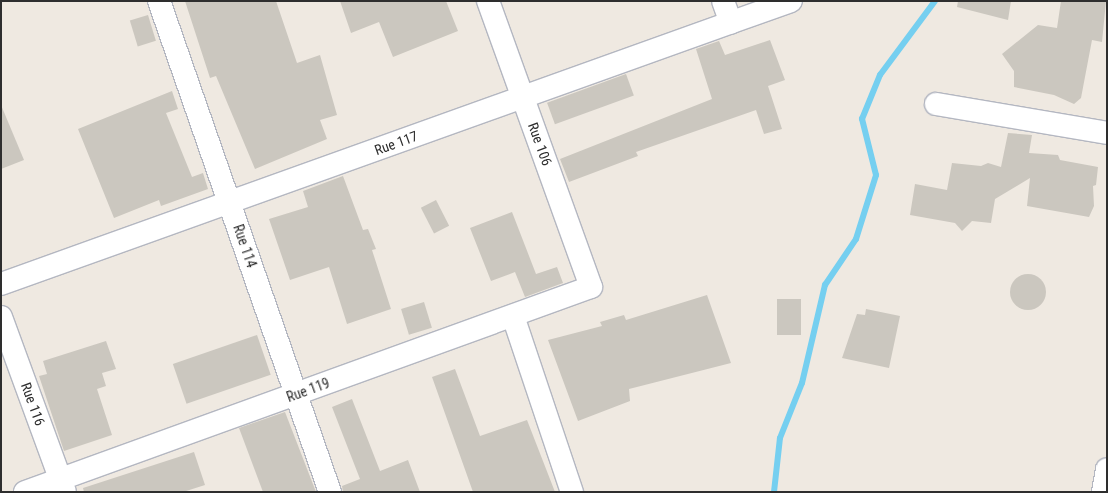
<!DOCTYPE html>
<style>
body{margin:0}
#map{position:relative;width:1108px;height:493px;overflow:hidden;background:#efe9e1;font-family:"Roboto Condensed",sans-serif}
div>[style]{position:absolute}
.stream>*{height:6px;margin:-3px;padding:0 3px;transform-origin:3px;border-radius:3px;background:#75cff0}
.building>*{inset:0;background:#cbc7bf;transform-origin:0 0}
.round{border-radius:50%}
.roads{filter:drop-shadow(1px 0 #b4b7c1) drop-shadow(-1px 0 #b4b7c1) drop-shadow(0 1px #b4b7c1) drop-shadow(0 -1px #b4b7c1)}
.street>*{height:22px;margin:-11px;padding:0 11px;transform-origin:11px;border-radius:11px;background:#fff}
span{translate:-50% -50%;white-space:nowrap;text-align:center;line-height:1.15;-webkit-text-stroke:4px #fff;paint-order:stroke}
.street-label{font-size:14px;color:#2e2e2e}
.frame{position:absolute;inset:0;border:2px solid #2e2e2e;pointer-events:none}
</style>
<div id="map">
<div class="stream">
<div style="left:774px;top:492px;width:54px;rotate:-83.7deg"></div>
<div style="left:780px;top:438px;width:59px;rotate:-68.2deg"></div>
<div style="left:802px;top:383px;width:101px;rotate:-76.8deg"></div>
<div style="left:825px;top:285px;width:55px;rotate:-56deg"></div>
<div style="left:856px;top:239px;width:67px;rotate:-72.6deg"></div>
<div style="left:876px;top:175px;width:58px;rotate:-104deg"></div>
<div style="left:862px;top:119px;width:48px;rotate:-67.8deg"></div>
<div style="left:880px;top:75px;width:92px;rotate:-53.4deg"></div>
</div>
<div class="building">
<div style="clip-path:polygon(185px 1px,276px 1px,297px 63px,320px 55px,337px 115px,320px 120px,327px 139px,255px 169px,216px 76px,210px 78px)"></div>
<div style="clip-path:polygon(340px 1px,446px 1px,458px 31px,393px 57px,379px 22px,351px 33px)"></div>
<div style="clip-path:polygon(958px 1px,1011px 1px,1008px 20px,957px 7px)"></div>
<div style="clip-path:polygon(1061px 1px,1106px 1px,1102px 42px,1092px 40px,1081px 98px,1074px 104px,1054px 95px,1014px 87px,1014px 71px,1002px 54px,1038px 25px,1057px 28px)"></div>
<div style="left:148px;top:15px;width:27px;height:19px;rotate:73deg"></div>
<div style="clip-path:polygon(770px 40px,785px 80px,768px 86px,782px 129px,764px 134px,756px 110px,636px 152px,638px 156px,569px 182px,560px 159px,712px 99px,696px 49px,719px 41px,725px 55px)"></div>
<div style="left:626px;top:74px;width:23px;height:84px;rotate:70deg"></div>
<div style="clip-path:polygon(172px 91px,178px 109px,166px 113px,192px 177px,203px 173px,208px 189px,161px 206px,159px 200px,114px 218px,78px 129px)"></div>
<div style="clip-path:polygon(1px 105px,24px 160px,1px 169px)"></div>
<div style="clip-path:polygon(1008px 133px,1032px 135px,1029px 153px,1058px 155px,1060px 160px,1098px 167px,1096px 185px,1093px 186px,1094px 206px,1089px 217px,1027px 206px,1030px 178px,995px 199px,991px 223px,972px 221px,962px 231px,955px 223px,910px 215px,915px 184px,947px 190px,952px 163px,981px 166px,988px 163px,1001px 167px)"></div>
<div style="clip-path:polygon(343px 176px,363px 230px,368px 229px,376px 249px,372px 250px,391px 309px,347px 324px,329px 267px,290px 280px,269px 219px,308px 207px,303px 191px)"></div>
<div style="left:436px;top:200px;width:29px;height:17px;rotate:63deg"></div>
<div style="clip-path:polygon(512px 212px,536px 274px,557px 267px,563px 283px,525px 297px,515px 272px,491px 281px,470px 228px)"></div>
<div class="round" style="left:1010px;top:274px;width:36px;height:36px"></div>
<div style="clip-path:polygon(707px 295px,731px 363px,629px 389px,630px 401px,578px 421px,548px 340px,602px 326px,600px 322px,624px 315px,626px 320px)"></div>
<div style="left:777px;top:299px;width:24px;height:36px"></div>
<div style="left:424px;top:302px;width:27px;height:24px;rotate:73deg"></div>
<div style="clip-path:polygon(866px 309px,900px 316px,889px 368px,842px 358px,857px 314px,865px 315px)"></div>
<div style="left:257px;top:335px;width:42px;height:89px;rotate:71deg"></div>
<div style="clip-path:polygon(106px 341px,116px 369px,102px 373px,106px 386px,97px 389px,112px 435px,64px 451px,39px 376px,47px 374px,43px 361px)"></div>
<div style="clip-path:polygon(455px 369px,480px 436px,527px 420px,555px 492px,473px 492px,432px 377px)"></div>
<div style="clip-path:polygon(352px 399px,380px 471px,408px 460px,420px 492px,343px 492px,342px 486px,360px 479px,332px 407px)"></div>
<div style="clip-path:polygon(285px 412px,316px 492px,263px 492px,239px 428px)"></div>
<div style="clip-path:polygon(194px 452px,205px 485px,183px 492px,84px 492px,83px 488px)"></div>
</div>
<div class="roads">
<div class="street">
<div style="left:159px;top:1px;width:520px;rotate:70.8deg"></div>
<div style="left:723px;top:1px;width:23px;rotate:70deg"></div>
<div style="left:936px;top:104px;width:173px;rotate:9.6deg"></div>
<div style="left:1px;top:284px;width:839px;rotate:-19.71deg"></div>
<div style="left:513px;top:316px;width:186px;rotate:71.5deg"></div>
<div style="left:1px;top:317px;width:186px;rotate:69.9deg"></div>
<div style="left:25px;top:492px;width:602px;rotate:-19.91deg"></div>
<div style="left:591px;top:287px;width:304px;rotate:-109.8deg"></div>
<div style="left:1103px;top:492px;width:23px;rotate:-80deg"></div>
</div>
</div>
<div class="street-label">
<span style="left:396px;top:143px;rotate:-20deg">Rue 117</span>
<span style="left:540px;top:144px;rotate:70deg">Rue 106</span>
<span style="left:245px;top:246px;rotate:71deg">Rue 114</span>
<span style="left:308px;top:390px;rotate:-20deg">Rue 119</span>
<span style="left:33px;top:404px;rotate:70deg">Rue 116</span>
</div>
<div class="frame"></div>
</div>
